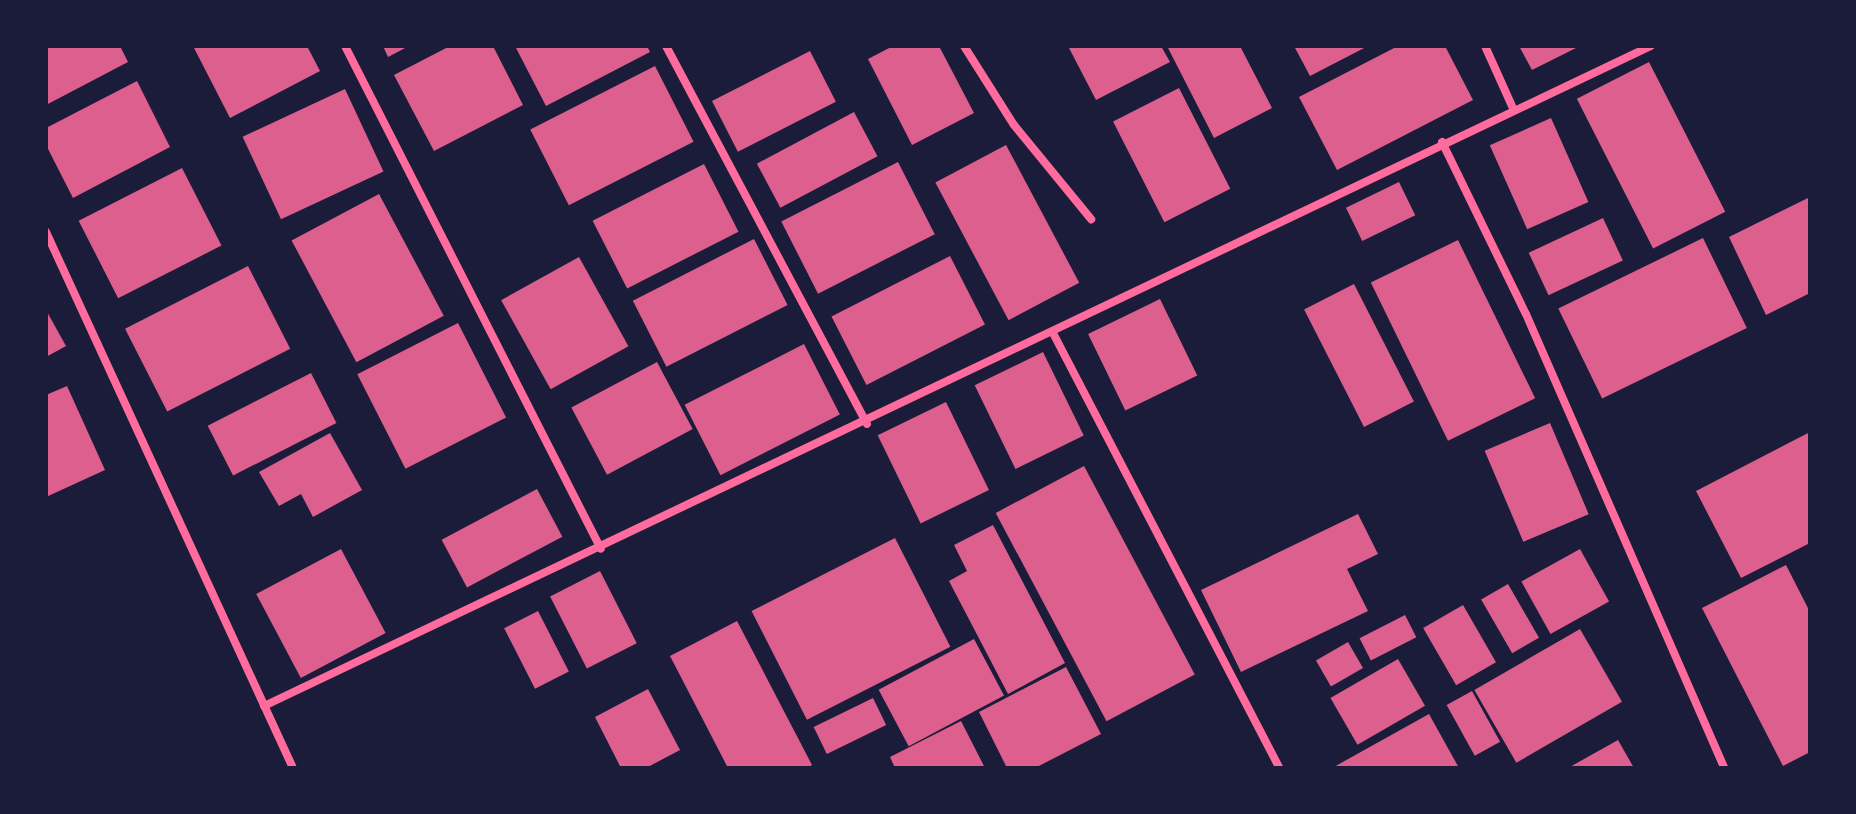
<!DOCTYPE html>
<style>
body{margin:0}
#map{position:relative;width:1856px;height:814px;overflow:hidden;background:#1b1b3a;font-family:"Work Sans",sans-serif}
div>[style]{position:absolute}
.building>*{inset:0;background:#dd5f8e;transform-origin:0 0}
.minor>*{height:8px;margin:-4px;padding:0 4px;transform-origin:4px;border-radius:4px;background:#ff6b9d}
span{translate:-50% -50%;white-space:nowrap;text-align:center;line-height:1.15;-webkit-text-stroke:6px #1b1b3a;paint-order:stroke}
.frame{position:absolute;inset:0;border:48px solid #1b1b3a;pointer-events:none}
</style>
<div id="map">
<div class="building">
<div style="clip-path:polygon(46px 46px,120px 46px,128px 62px,46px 105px)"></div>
<div style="clip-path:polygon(193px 46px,307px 46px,320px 71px,230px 118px)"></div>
<div style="clip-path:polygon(383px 46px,409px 46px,388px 57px)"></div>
<div style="clip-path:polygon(450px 46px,493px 46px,523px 105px,434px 151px,394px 75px)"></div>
<div style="clip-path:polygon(515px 46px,647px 46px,650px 52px,546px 106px)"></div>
<div style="clip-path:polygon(893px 46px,939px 46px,974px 113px,912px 145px,868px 59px)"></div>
<div style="clip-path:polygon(1068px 46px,1161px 46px,1170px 62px,1096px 100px)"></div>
<div style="clip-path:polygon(1167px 46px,1240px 46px,1272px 108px,1214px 138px)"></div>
<div style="clip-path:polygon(1294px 46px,1368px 46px,1310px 76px)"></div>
<div style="clip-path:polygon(1398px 46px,1445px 46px,1473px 100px,1337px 170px,1299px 97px)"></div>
<div style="clip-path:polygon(1519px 46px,1580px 46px,1532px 70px)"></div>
<div style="left:810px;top:51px;width:57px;height:110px;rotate:63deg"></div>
<div style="left:1649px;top:62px;width:168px;height:81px;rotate:63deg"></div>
<div style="left:655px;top:66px;width:85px;height:140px;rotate:63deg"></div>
<div style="clip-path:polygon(137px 81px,170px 147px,73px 198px,46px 145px,46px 128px)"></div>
<div style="left:1179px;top:88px;width:113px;height:74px;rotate:63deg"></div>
<div style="left:345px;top:89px;width:91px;height:113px;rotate:65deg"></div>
<div style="left:854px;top:112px;width:50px;height:110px;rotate:62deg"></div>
<div style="left:1551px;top:118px;width:92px;height:67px;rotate:66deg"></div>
<div style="left:1006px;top:145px;width:156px;height:80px;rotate:62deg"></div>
<div style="left:898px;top:162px;width:81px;height:131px;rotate:63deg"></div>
<div style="left:704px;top:164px;width:76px;height:125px;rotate:63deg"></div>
<div style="left:182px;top:168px;width:87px;height:116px;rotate:63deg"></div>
<div style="left:1399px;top:182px;width:37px;height:59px;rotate:64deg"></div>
<div style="left:379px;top:194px;width:138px;height:99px;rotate:62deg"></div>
<div style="clip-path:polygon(1810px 197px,1810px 293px,1766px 315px,1729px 237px)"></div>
<div style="left:1603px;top:218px;width:47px;height:82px;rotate:65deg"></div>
<div style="left:1703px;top:238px;width:100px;height:161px;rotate:64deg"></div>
<div style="left:754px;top:239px;width:74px;height:136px;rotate:63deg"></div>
<div style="left:1458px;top:240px;width:176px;height:97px;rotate:64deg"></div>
<div style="left:950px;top:256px;width:77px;height:133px;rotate:63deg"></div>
<div style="left:579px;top:257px;width:102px;height:89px;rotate:61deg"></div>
<div style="left:248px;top:266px;width:93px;height:138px;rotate:63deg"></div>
<div style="left:1354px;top:284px;width:132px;height:56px;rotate:63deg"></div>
<div style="left:1160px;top:299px;width:85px;height:80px;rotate:64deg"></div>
<div style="clip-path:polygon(46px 310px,66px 346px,46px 357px)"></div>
<div style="left:458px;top:323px;width:106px;height:113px;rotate:63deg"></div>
<div style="left:804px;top:344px;width:79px;height:134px;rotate:63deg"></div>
<div style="left:1043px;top:352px;width:93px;height:76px;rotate:64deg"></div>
<div style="left:657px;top:362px;width:76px;height:97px;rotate:62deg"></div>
<div style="left:311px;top:373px;width:56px;height:116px;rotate:63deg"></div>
<div style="clip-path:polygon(67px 386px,105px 470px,46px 497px,46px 395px)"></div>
<div style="left:946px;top:402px;width:98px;height:76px;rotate:64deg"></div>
<div style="left:1550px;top:423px;width:99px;height:71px;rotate:67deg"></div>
<div style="clip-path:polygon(1810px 432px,1810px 543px,1741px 578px,1696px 491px)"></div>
<div style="clip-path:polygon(330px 433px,362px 490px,313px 517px,301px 494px,279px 506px,259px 472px)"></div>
<div style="left:1084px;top:466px;width:236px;height:100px;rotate:62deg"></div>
<div style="left:537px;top:489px;width:54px;height:108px;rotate:62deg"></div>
<div style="clip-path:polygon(1358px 514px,1378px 554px,1347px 569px,1368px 611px,1241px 672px,1201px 590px)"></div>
<div style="clip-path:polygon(993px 525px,1065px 663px,1008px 694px,949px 581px,967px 571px,954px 545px)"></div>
<div style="left:895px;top:538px;width:122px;height:161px;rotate:63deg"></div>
<div style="left:341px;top:549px;width:95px;height:96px;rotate:62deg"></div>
<div style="left:1580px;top:549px;width:60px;height:67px;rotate:61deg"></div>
<div style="clip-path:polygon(1786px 565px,1810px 612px,1810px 752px,1783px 766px,1702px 608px)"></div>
<div style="left:600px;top:571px;width:81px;height:56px;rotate:63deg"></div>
<div style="left:1508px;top:584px;width:62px;height:31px;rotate:60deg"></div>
<div style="left:1463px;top:605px;width:66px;height:46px;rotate:60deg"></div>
<div style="left:538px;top:611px;width:68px;height:38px;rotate:63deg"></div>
<div style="left:1405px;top:615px;width:25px;height:51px;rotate:63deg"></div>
<div style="clip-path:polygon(737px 621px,812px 765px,807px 768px,728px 768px,670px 656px)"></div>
<div style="left:1580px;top:629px;width:84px;height:122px;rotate:60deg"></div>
<div style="left:974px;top:639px;width:64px;height:108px;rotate:62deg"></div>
<div style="left:1348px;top:642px;width:30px;height:37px;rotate:60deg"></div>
<div style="left:1398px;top:659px;width:54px;height:78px;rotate:60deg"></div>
<div style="clip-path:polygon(1066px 667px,1101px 734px,1035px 768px,1007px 768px,979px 712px)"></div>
<div style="clip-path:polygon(648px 689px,680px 750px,646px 768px,621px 768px,595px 717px)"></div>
<div style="left:1472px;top:691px;width:58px;height:29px;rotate:61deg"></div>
<div style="left:873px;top:698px;width:30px;height:66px;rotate:64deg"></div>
<div style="clip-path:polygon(1429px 714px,1459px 768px,1332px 768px)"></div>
<div style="clip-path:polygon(961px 721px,985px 768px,895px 768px,890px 757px)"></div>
<div style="clip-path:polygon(1618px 740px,1634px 768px,1568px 768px)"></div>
</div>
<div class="minor">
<div style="left:345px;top:46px;width:564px;rotate:63.03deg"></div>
<div style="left:666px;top:46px;width:428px;rotate:62deg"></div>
<div style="left:964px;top:46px;width:93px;rotate:57.7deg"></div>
<div style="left:1014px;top:125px;width:122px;rotate:50.7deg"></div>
<div style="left:1485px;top:46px;width:66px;rotate:65.8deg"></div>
<div style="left:1442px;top:142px;width:191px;rotate:64deg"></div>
<div style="left:1526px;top:314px;width:495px;rotate:66.4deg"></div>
<div style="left:46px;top:232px;width:590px;rotate:65.26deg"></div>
<div style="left:1053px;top:333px;width:490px;rotate:62.5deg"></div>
<div style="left:264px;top:706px;width:1536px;rotate:-25.45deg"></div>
</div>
<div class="frame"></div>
</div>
